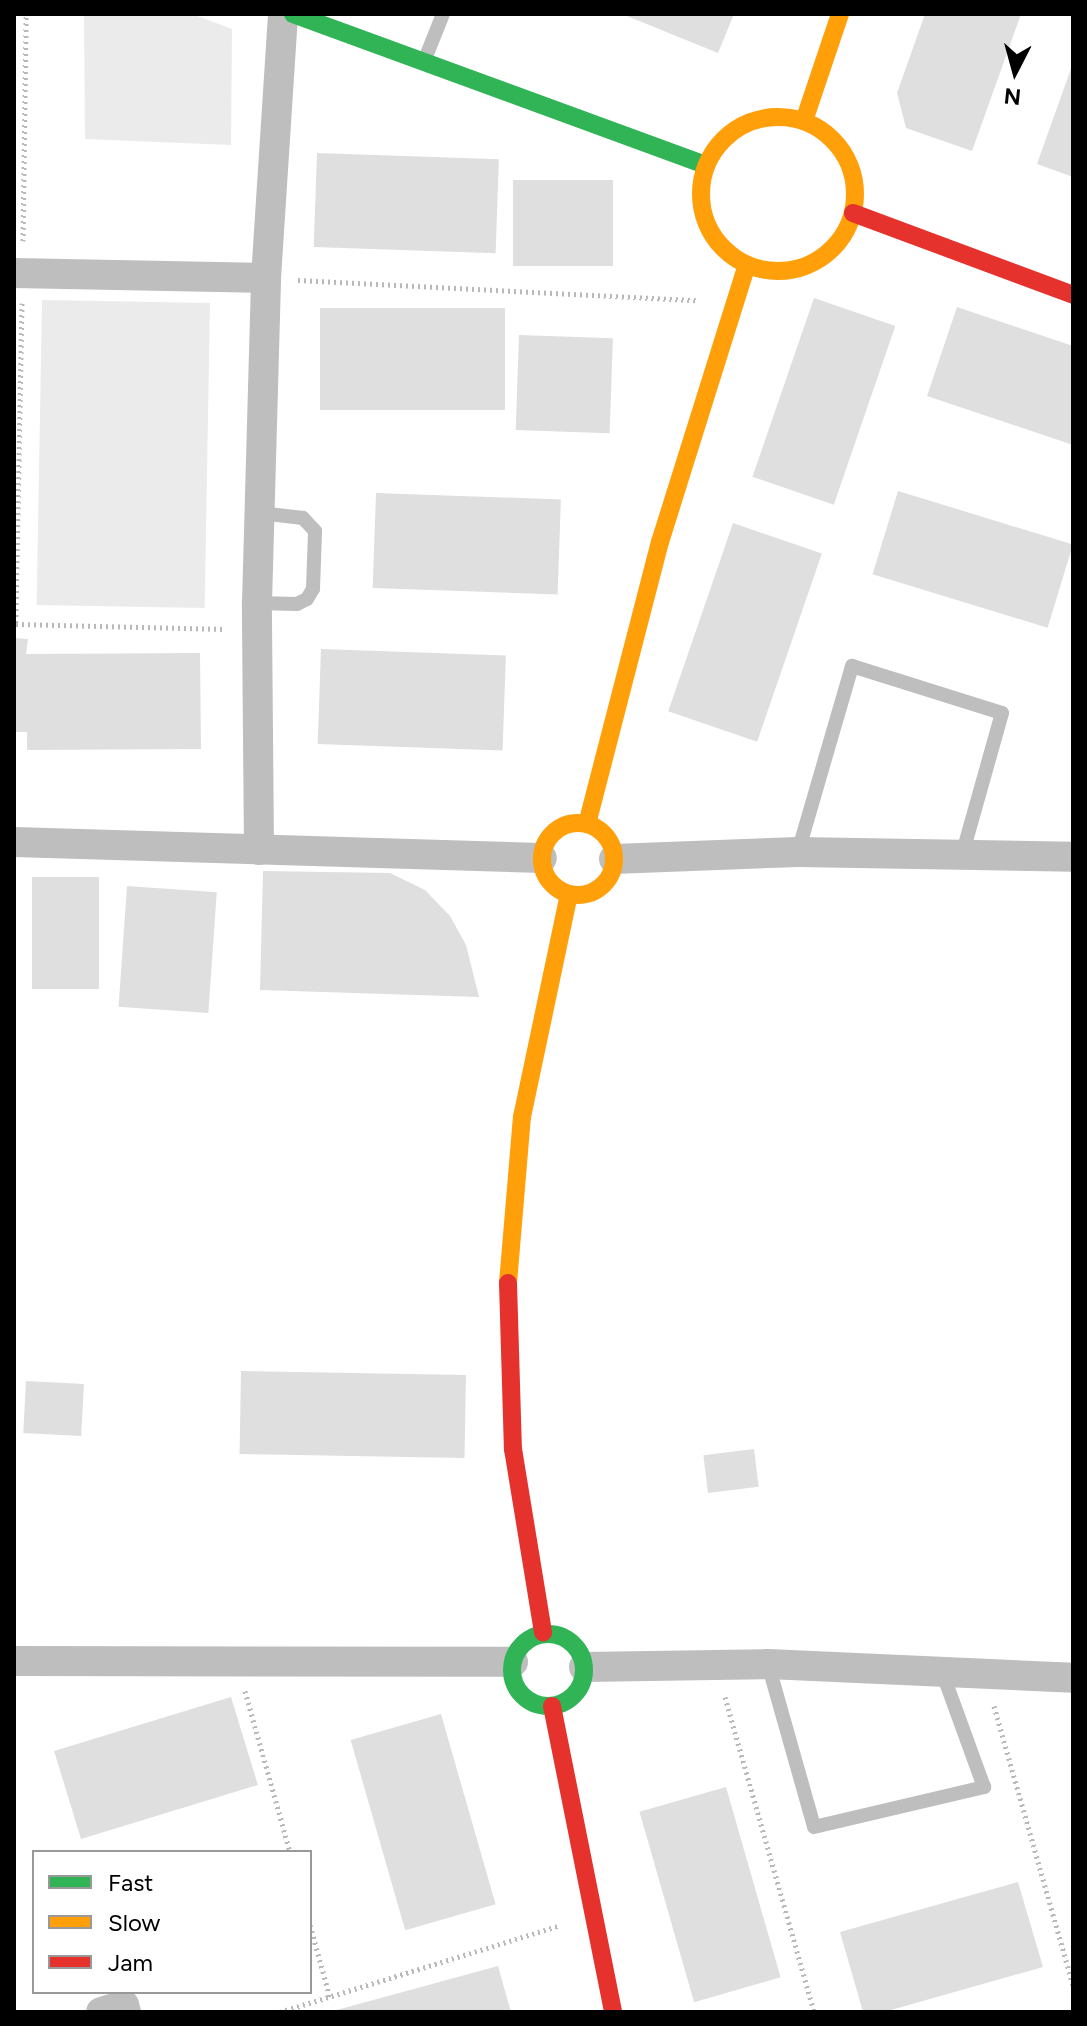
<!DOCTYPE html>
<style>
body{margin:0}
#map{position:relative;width:1087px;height:2026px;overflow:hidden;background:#fff;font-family:Figtree,sans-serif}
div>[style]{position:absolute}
.green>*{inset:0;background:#ebebeb;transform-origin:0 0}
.building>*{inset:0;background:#dfdfdf;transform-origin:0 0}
.path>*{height:5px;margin-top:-2.5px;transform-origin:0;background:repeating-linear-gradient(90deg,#b9b9b9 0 2px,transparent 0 6px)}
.lane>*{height:14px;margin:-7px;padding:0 7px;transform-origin:7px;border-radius:7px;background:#bebebe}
.street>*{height:30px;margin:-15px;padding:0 15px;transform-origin:15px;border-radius:15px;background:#bebebe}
.fast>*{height:18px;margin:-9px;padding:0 9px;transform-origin:9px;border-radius:9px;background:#30b455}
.fast>.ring{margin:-9px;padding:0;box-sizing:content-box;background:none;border:18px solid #30b455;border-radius:50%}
.slow>*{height:18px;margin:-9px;padding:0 9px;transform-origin:9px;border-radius:9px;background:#ff9f0a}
.slow>.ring{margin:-9px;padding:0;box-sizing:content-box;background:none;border:18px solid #ff9f0a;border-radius:50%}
.jam>*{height:18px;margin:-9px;padding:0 9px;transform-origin:9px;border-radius:9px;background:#e5322d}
span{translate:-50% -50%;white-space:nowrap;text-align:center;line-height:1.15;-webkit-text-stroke:7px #fff;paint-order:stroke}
.frame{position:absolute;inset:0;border:16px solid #000;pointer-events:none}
.legend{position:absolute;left:32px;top:1850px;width:280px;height:144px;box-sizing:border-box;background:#fff;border:2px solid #999;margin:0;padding:10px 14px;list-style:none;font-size:24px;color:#000}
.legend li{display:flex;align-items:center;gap:16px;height:40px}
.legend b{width:40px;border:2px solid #999}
.north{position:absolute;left:975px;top:32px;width:80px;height:80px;-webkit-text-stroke:6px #fff;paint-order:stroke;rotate:186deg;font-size:22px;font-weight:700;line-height:32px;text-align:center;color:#000}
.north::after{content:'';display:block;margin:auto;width:28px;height:36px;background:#000;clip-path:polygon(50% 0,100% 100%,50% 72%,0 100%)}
</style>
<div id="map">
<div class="green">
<div style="clip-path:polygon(84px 14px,192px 14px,232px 29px,231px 145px,85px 139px)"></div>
<div style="left:42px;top:300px;width:168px;height:305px;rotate:1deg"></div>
</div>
<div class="building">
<div style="clip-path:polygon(622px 14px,734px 14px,718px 53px)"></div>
<div style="clip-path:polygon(925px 14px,1021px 14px,972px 151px,906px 128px,897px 93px)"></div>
<div style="clip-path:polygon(1073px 63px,1073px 177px,1037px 164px)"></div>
<div style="left:317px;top:153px;width:182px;height:94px;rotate:2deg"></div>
<div style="left:513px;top:180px;width:100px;height:86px"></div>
<div style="left:814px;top:298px;width:86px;height:189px;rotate:19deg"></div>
<div style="clip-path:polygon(957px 307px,1073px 346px,1073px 445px,927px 396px)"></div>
<div style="left:320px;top:308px;width:185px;height:102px"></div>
<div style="left:519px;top:335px;width:94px;height:95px;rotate:2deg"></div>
<div style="left:898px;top:491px;width:183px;height:87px;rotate:17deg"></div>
<div style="left:376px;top:493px;width:185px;height:95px;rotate:2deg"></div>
<div style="left:733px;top:523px;width:94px;height:199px;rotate:19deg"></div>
<div style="clip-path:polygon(14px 638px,28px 639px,26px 654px,200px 653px,201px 749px,27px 750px,27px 732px,14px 732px)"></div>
<div style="left:321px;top:649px;width:185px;height:95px;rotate:2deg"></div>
<div style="clip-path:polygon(263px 871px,390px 873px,425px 890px,450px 916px,466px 945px,479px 997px,260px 990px)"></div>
<div style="left:32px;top:877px;width:67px;height:112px"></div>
<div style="left:127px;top:886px;width:90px;height:121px;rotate:4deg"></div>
<div style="left:241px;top:1371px;width:225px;height:83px;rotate:1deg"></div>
<div style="left:26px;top:1381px;width:58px;height:52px;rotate:3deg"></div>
<div style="left:754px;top:1449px;width:38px;height:51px;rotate:83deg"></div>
<div style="left:231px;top:1697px;width:92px;height:185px;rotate:73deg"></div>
<div style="left:441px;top:1714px;width:198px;height:94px;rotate:74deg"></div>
<div style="left:726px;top:1787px;width:198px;height:90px;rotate:74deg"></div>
<div style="clip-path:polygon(1018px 1882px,1043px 1967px,884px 2012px,863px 2012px,840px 1932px)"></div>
<div style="clip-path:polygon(498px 1966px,511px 2012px,333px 2012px,333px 2011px)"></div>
</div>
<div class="path">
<div style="left:23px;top:241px;width:227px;rotate:-89.2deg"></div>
<div style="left:298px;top:280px;width:399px;rotate:2.9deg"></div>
<div style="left:22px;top:303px;width:321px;rotate:91.1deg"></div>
<div style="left:16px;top:624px;width:209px;rotate:1.4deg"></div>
<div style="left:245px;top:1691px;width:167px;rotate:74.4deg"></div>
<div style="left:725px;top:1697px;width:327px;rotate:74.2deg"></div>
<div style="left:994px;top:1706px;width:291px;rotate:74.2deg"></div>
<div style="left:310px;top:1925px;width:75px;rotate:74.5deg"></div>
<div style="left:280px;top:2012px;width:291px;rotate:-17.2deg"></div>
</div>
<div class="lane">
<div style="left:425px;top:59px;width:48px;rotate:-68.2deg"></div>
<div style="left:257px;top:603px;width:40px;rotate:1.4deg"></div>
<div style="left:297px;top:604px;width:11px;rotate:-27deg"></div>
<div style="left:307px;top:599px;width:12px;rotate:-59deg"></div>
<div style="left:313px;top:589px;width:58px;rotate:-88deg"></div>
<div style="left:315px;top:531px;width:18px;rotate:-133deg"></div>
<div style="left:303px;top:518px;width:43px;rotate:-173.4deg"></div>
<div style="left:798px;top:852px;width:194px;rotate:-73.8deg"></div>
<div style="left:852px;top:666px;width:157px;rotate:17.4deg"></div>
<div style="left:1002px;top:713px;width:148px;rotate:105.7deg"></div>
<div style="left:768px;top:1664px;width:169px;rotate:74.2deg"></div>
<div style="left:814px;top:1827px;width:175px;rotate:-13.2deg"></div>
<div style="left:984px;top:1787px;width:126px;rotate:-110deg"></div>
</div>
<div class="street">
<div style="left:14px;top:273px;width:252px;rotate:1.1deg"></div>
<div style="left:14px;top:842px;width:528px;rotate:1.74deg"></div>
<div style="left:259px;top:850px;width:247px;rotate:-90.5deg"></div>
<div style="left:257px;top:603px;width:325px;rotate:-88.4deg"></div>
<div style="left:266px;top:278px;width:265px;rotate:-86.3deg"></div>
<div style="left:614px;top:859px;width:184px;rotate:-2.2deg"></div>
<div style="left:798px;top:852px;width:275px;rotate:1deg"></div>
<div style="left:14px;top:1661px;width:499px;rotate:0.1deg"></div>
<div style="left:584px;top:1667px;width:184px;rotate:-0.9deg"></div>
<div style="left:768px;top:1664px;width:305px;rotate:2.6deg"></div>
<div style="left:101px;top:2012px;width:24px;rotate:-17deg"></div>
<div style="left:124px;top:2005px;width:7px;rotate:74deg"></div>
</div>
<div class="fast">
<div style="left:293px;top:14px;width:440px;rotate:20.1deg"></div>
<div class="ring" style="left:512px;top:1634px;width:54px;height:54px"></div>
</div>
<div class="slow">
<div class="ring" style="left:701px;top:117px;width:136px;height:136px"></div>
<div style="left:804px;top:121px;width:113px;rotate:-71.4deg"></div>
<div class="ring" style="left:542px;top:823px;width:54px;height:54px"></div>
<div style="left:587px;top:824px;width:291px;rotate:-75.5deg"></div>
<div style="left:660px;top:542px;width:290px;rotate:-72.6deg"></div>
<div style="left:508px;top:1283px;width:167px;rotate:-85.2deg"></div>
<div style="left:522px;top:1117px;width:228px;rotate:-78.1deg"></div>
</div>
<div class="jam">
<div style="left:853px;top:213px;width:235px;rotate:20.4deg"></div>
<div style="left:508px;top:1283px;width:166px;rotate:88.3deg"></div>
<div style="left:513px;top:1449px;width:186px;rotate:80.7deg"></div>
<div style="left:552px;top:1706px;width:312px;rotate:78.7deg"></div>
</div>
<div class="frame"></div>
<ul class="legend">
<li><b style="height:10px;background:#30b455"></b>Fast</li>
<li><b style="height:10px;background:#ff9f0a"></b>Slow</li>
<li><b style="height:10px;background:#e5322d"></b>Jam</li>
</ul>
<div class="north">N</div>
</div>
